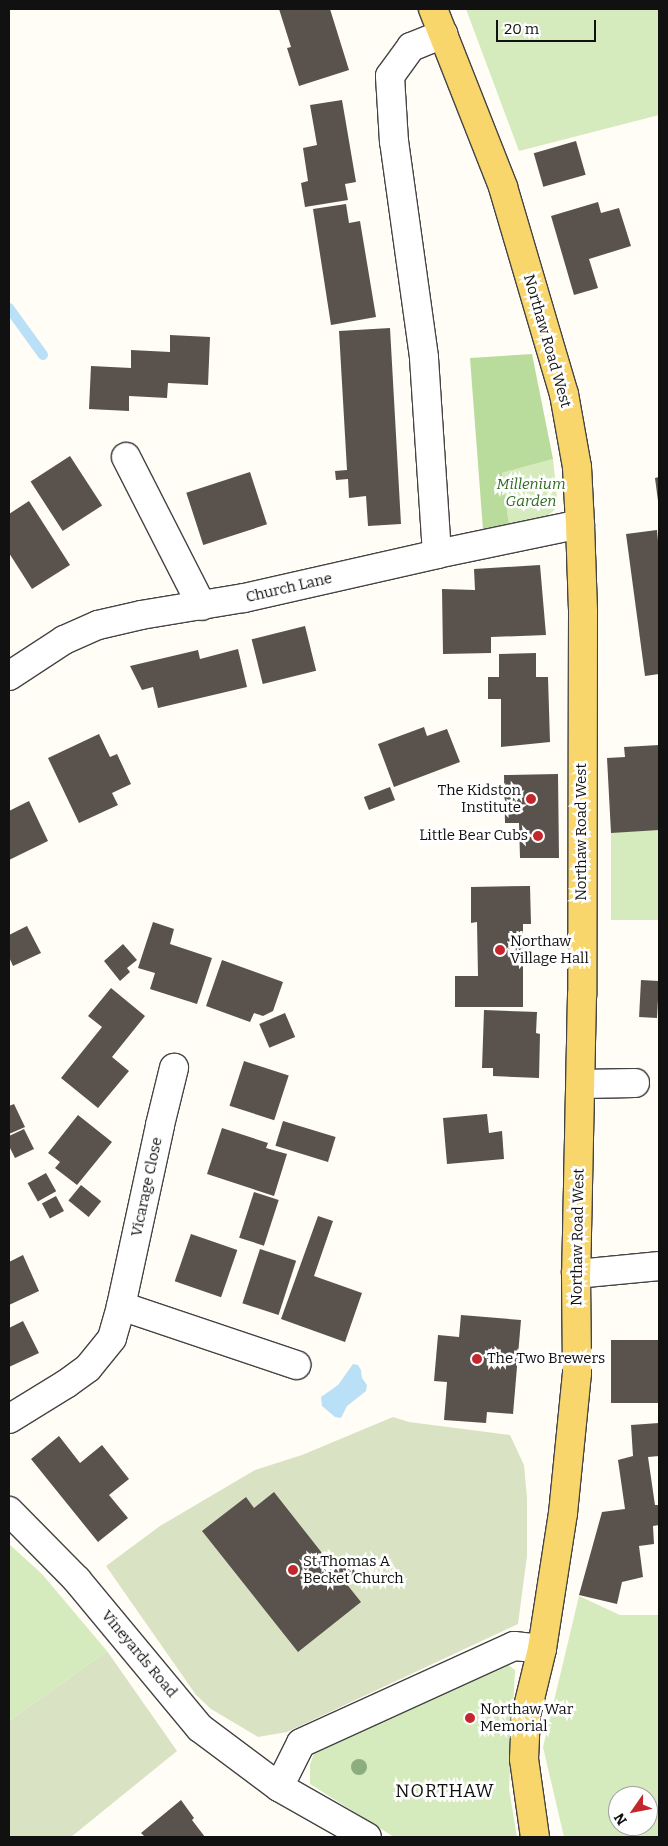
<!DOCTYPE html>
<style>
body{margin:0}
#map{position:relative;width:668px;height:1846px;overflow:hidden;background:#fffdf5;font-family:Bitter,serif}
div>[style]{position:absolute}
.green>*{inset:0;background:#d5ebbd;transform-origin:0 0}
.forest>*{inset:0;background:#b9dc9c}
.cemetery>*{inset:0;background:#d9e3c4}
.water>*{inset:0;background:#b9e0f7}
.stream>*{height:10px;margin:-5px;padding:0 5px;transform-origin:5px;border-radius:5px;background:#b9e0f7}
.building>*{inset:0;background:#5a524d;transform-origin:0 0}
.roads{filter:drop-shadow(1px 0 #444) drop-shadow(-1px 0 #444) drop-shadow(0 1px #444) drop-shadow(0 -1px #444)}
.minor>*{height:28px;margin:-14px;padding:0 14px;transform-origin:14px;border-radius:14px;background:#fff}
.major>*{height:28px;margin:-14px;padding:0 14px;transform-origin:14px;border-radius:14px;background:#f9d66b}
.trees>*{width:16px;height:16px;margin:-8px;border-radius:50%;background:#8dad7f}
.dots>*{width:14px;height:14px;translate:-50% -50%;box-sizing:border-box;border:2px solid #fff;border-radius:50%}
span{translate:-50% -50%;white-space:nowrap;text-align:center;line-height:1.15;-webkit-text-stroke:5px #fff;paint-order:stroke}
.street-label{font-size:15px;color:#111}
.park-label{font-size:15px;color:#2f6b1f;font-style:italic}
.poi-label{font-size:15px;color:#111}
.right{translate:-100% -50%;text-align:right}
.left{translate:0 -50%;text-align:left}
.quarter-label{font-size:18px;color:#111;letter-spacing:1px}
.frame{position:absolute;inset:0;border:10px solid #111;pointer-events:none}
.north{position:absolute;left:608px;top:1786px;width:50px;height:50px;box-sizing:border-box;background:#fff;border:1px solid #a0a0a0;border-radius:50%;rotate:237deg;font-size:14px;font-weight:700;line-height:20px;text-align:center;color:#111}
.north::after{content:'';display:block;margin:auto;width:18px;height:22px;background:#c4262e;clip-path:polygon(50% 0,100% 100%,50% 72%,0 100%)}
.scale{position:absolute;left:496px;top:20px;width:100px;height:22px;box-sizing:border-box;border:2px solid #111;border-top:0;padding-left:6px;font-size:15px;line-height:18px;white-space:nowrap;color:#111;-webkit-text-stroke:4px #fff;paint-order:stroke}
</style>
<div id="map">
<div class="green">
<div style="clip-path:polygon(466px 9px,659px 9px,659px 115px,519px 151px)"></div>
<div style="clip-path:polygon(553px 459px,558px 507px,546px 517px,509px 525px,502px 473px)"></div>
<div style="left:659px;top:830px;width:90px;height:48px;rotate:90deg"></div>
<div style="clip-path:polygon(9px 1544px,42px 1574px,107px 1651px,9px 1721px)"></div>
<div style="clip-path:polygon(evenodd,579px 1596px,620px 1615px,659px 1615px,659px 1837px,564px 1837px,543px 1747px,579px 1596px,618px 1796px,648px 1796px,648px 1826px,618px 1826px,618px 1796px)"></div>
<div style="clip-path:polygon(506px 1663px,515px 1670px,509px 1789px,517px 1837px,394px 1837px,310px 1784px,310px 1765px,314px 1753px)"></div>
</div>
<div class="forest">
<div style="clip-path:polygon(532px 354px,553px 459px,502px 473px,509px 525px,483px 530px,470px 358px)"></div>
</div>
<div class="cemetery">
<div style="clip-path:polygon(393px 1417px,409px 1422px,510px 1435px,524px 1465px,527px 1498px,527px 1556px,518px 1624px,287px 1732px,258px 1737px,211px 1709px,196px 1695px,106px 1566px,160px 1526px,255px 1470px,302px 1455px)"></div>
<div style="clip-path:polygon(107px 1651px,177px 1751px,71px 1837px,9px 1837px,9px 1721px)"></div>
</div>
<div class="water">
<div style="clip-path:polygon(353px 1364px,358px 1365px,361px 1370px,362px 1378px,367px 1385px,366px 1391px,347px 1406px,341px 1418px,335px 1417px,322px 1406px,321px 1397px,338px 1385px)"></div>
</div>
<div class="stream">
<div style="left:9px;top:308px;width:58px;rotate:54.1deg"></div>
</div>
<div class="building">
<div style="clip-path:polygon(279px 9px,330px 9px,349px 70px,299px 86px,287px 48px,291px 47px)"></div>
<div style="clip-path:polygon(342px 100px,356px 182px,345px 184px,348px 200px,305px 207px,301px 183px,308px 181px,303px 148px,317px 145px,310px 105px)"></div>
<div style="left:576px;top:141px;width:35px;height:44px;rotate:74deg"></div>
<div style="clip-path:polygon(598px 202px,601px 213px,619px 208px,631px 246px,589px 259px,598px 288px,574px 295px,551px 216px)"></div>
<div style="clip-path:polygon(346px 204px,349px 223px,360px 221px,376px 317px,331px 325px,313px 209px)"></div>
<div style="clip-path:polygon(390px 328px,401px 524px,368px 526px,366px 496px,349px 498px,348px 479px,336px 480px,335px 471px,347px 470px,339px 331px)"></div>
<div style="clip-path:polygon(170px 335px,210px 337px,208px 385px,168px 383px,167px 398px,129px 396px,129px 411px,89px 409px,91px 366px,131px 368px,131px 350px,170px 352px)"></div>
<div style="left:70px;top:456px;width:59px;height:47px;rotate:57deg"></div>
<div style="left:250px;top:472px;width:55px;height:67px;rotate:72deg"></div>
<div style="clip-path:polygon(659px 477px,659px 501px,658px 501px,655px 478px)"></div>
<div style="clip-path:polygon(29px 501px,70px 565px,32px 589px,9px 553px,9px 514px)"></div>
<div style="clip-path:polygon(657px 530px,659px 551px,659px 674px,645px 676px,626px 534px)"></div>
<div style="clip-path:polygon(540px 565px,546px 635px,491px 637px,491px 653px,443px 654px,442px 589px,475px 590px,474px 569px)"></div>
<div style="left:305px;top:626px;width:46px;height:55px;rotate:76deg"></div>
<div style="clip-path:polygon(238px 649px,247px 687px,158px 708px,153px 687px,142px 690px,130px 666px,198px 650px,200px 659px)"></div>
<div style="clip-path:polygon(536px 653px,536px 677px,548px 677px,550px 742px,501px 747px,501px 699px,488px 699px,488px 677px,499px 677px,499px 654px)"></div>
<div style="clip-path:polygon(424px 727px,427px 736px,447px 729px,460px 762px,394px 787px,378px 744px)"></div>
<div style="clip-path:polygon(99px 734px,110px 757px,117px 754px,131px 784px,112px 793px,118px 805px,79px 823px,48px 758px)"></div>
<div style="clip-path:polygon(659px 745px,659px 830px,611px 833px,607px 758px,625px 757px,624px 747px)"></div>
<div style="clip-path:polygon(558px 774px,559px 858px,520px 858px,519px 823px,505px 823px,504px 775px)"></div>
<div style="left:390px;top:787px;width:14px;height:28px;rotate:69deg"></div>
<div style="clip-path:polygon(29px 801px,48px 841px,9px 860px,9px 811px)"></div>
<div style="clip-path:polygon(530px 886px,531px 924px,523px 924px,523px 1007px,455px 1007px,455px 976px,478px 976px,477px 922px,471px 923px,471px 887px)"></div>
<div style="clip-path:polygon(153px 922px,174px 929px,170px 944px,212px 958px,197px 1004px,150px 989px,155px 973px,138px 968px)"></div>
<div style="clip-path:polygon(27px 926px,41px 953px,13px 966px,9px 957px,9px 935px)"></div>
<div style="clip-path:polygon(123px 944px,137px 960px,127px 968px,130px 972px,120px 981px,104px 961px)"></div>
<div style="clip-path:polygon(222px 960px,283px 982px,273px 1011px,263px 1016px,254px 1013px,250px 1022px,206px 1006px)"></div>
<div style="left:641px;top:980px;width:18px;height:37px;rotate:3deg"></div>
<div style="clip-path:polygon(111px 988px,145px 1016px,112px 1057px,129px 1071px,98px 1108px,61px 1078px,102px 1027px,88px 1016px)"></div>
<div style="clip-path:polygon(484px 1010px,537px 1012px,536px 1033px,540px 1034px,539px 1078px,493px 1076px,493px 1068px,482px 1068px)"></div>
<div style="left:285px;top:1013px;width:26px;height:28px;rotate:67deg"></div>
<div style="left:244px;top:1061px;width:47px;height:47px;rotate:18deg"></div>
<div style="clip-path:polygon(14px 1104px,25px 1127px,9px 1134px,9px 1106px)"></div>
<div style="clip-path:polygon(487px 1114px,489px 1133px,502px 1131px,504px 1159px,447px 1164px,443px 1118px)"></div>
<div style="clip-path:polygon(78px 1115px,112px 1142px,77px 1185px,55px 1168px,60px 1162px,48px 1153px)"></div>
<div style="left:283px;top:1121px;width:55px;height:26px;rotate:17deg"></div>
<div style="clip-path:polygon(222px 1128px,268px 1143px,266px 1148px,287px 1154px,274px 1196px,207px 1174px)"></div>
<div style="clip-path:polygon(24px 1129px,34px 1149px,15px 1158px,9px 1146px,9px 1136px)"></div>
<div style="left:46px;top:1173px;width:21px;height:21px;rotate:61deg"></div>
<div style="left:81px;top:1185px;width:26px;height:20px;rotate:39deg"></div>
<div style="left:254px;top:1192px;width:26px;height:48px;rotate:18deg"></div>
<div style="left:56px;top:1196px;width:17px;height:16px;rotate:62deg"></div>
<div style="clip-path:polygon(318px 1216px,333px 1221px,314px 1276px,362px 1293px,345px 1342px,281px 1319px)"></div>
<div style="left:191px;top:1234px;width:49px;height:50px;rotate:19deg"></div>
<div style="left:260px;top:1249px;width:38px;height:57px;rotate:18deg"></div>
<div style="clip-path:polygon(23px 1255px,39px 1291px,9px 1305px,9px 1262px)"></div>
<div style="clip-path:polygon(461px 1315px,521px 1320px,513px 1414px,487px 1412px,486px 1423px,444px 1420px,447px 1382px,434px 1381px,438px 1335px,459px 1337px)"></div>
<div style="clip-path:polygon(23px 1321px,39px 1353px,9px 1367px,9px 1328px)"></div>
<div style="left:659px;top:1340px;width:63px;height:48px;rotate:90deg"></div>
<div style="clip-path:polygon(659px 1423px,659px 1456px,648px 1457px,655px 1505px,659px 1505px,659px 1525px,653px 1526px,654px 1544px,639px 1546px,643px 1577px,622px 1582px,617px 1604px,579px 1595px,602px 1512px,625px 1509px,618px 1460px,633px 1456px,631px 1425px)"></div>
<div style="clip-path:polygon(59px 1436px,80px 1463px,102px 1445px,129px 1479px,109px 1495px,128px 1518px,98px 1542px,31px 1459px)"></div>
<div style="clip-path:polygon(274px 1492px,333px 1567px,345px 1558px,356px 1573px,345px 1582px,361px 1602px,298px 1652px,202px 1531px,246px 1497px,254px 1508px)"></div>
<div style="clip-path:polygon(181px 1800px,194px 1818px,192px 1820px,205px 1837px,145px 1837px,141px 1833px)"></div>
</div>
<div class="roads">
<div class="minor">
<div style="left:126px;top:457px;width:167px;rotate:63deg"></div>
<div style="left:437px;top:554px;width:197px;rotate:-93.8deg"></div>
<div style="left:424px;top:357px;width:217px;rotate:-97.9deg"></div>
<div style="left:394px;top:142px;width:66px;rotate:-93.5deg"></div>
<div style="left:390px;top:76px;width:36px;rotate:-54deg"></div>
<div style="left:411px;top:47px;width:35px;rotate:-22deg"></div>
<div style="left:9px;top:676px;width:66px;rotate:-33.2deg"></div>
<div style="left:64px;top:640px;width:37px;rotate:-24deg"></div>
<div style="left:98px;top:625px;width:44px;rotate:-13.1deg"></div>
<div style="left:141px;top:615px;width:104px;rotate:-9.4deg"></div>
<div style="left:244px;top:598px;width:198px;rotate:-12.8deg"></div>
<div style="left:437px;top:554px;width:146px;rotate:-11.8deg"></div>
<div style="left:581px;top:1084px;width:54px;rotate:-1.1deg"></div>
<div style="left:576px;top:1274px;width:83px;rotate:-5.5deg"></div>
<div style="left:121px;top:1306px;width:185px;rotate:18.6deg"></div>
<div style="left:9px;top:1419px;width:67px;rotate:-31.6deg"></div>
<div style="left:66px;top:1384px;width:27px;rotate:-36deg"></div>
<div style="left:88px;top:1368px;width:38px;rotate:-51deg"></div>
<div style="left:112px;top:1338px;width:33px;rotate:-74deg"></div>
<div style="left:121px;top:1306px;width:185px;rotate:-77.8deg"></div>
<div style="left:160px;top:1125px;width:59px;rotate:-76.2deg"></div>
<div style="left:9px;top:1511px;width:97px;rotate:45.4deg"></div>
<div style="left:77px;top:1580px;width:192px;rotate:50.3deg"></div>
<div style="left:200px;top:1728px;width:99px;rotate:36.8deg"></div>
<div style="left:279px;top:1787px;width:101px;rotate:29.6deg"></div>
<div style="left:279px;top:1787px;width:49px;rotate:-63.4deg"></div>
<div style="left:301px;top:1743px;width:234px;rotate:-24.5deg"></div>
<div style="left:514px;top:1646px;width:28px;rotate:6deg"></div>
</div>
<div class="major">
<div style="left:433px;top:9px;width:191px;rotate:68.5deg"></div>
<div style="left:503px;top:187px;width:216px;rotate:73.6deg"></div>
<div style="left:564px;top:394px;width:74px;rotate:79.9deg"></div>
<div style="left:577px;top:467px;width:57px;rotate:87deg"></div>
<div style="left:580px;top:524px;width:88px;rotate:88deg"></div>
<div style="left:583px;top:612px;width:383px;rotate:90.1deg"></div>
<div style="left:582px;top:995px;width:279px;rotate:91.2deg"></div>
<div style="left:576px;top:1274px;width:99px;rotate:89.4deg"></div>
<div style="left:577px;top:1373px;width:141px;rotate:95.7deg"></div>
<div style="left:563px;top:1513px;width:138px;rotate:98.8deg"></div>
<div style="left:542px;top:1649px;width:68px;rotate:103.6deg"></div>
<div style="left:526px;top:1715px;width:44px;rotate:92.6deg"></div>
<div style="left:524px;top:1759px;width:79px;rotate:82deg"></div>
</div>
</div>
<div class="trees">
<div style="left:359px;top:1767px"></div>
</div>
<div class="dots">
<div style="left:531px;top:799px;background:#c4262e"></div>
<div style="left:538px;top:836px;background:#c4262e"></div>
<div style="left:500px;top:950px;background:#c4262e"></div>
<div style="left:477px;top:1359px;background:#c4262e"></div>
<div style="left:293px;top:1570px;background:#c4262e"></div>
<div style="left:470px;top:1718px;background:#c4262e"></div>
</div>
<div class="street-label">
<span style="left:547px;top:341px;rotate:74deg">Northaw Road West</span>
<span style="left:289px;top:588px;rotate:-13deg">Church Lane</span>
<span style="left:582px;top:832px;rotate:-90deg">Northaw Road West</span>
<span style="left:147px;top:1187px;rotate:-78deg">Vicarage Close</span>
<span style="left:578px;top:1237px;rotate:-89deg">Northaw Road West</span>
<span style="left:139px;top:1654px;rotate:50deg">Vineyards Road</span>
</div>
<div class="park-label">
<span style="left:531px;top:493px">Millenium<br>Garden</span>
</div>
<div class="poi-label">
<span class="right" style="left:521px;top:799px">The Kidston<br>Institute</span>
<span class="right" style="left:528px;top:836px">Little Bear Cubs</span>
<span class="left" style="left:510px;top:950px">Northaw<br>Village Hall</span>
<span class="left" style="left:487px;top:1359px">The Two Brewers</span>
<span class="left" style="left:303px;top:1570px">St Thomas A<br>Becket Church</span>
<span class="left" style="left:480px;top:1718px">Northaw War<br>Memorial</span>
</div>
<div class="quarter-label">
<span style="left:445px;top:1791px">NORTHAW</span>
</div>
<div class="frame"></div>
<div class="north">N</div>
<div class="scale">20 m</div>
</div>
